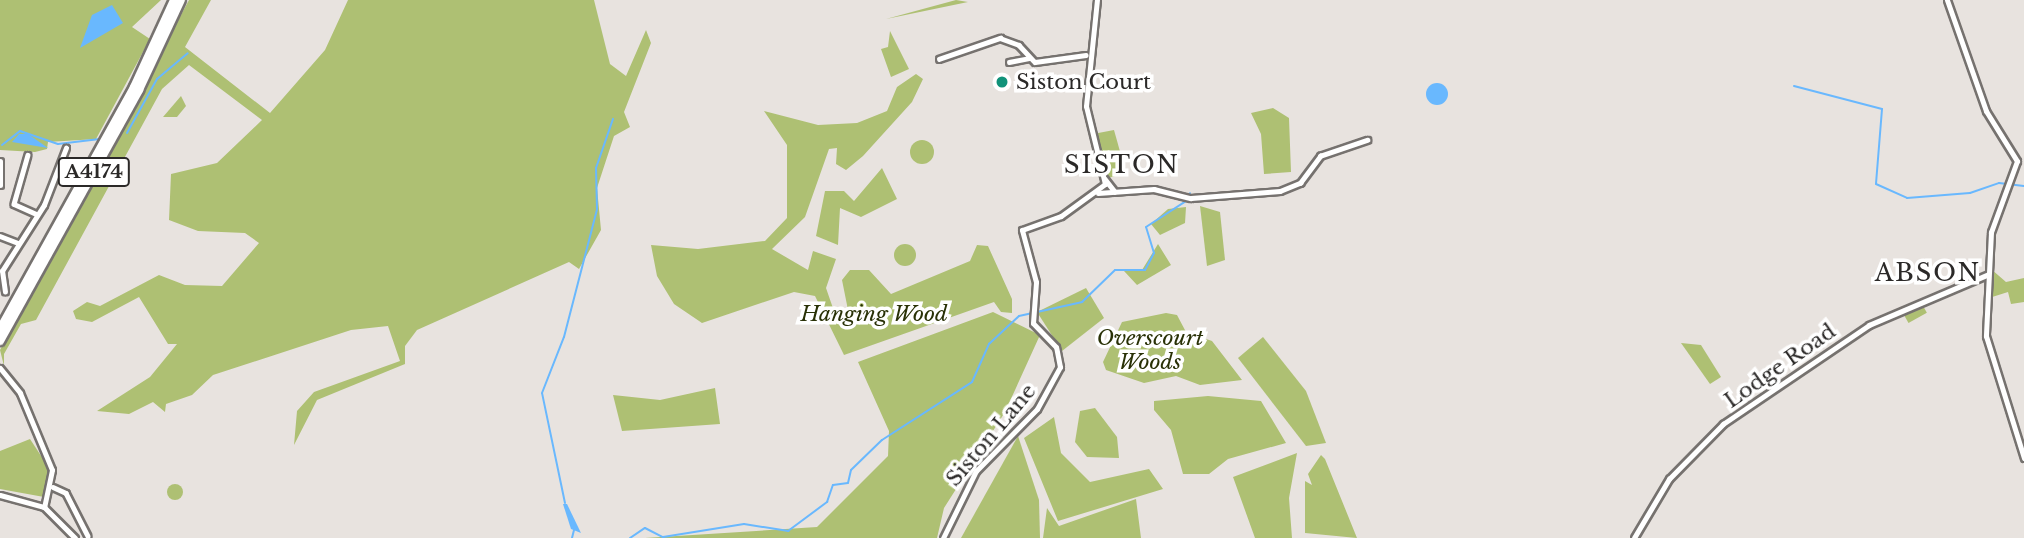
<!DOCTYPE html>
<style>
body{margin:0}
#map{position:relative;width:2024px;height:538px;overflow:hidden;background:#e8e3df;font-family:"Libre Baskerville",serif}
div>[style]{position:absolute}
.green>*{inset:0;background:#aec073;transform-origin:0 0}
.round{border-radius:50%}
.water>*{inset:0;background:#69b8fe}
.stream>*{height:2px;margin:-1px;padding:0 1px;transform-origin:1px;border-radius:1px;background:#69b8fe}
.roads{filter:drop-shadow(2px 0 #76726f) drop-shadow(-2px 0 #76726f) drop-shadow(0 2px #76726f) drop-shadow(0 -2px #76726f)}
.minor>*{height:4.5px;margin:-2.25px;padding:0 2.25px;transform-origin:2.25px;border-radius:2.25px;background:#fff}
.tertiary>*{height:5px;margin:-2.5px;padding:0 2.5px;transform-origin:2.5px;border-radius:2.5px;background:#fff}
.trunk>*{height:8px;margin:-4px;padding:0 4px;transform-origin:4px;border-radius:4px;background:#fff}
.dots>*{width:19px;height:19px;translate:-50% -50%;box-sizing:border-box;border:4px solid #fff;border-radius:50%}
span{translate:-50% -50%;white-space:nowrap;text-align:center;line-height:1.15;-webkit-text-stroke:7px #fff;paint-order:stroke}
.shield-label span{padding:2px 5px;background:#fff;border:2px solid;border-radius:5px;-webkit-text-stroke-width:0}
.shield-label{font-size:19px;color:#2b2928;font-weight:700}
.poi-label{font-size:21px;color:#2b2928}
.left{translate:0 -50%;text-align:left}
.park-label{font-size:21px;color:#293106;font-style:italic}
.street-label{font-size:21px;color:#2b2928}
.quarter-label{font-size:24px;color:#2b2928;letter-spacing:2px}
</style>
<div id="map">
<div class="green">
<div style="clip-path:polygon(0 0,161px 0,132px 27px,150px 39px,96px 139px,48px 142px,47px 149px,35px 152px,0 150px)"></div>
<div style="clip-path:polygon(189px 0,211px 0,185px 47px,270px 113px,325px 50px,348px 0,594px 0,610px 64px,626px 76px,646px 30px,651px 43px,624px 112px,630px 127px,614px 136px,597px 188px,601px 230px,579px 269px,569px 262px,417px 330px,405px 346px,405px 364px,317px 400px,294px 445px,297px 411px,314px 392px,400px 361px,388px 326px,351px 330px,213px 375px,192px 395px,166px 404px,165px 412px,153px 402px,129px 414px,97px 411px,150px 377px,177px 344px,168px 344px,139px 297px,92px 322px,76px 319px,73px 311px,87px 302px,100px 306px,159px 275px,185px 285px,222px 286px,259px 243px,245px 233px,198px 231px,169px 220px,171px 174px,217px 163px,262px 120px,189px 65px,162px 89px,36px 320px,21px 324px,4px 354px,4px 366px,0 350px)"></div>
<div style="clip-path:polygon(956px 0,968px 2px,886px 19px)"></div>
<div style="clip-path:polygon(890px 31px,909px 69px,891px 77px,881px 49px,888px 47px)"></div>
<div style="clip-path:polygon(916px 74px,923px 79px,912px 102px,863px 156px,846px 170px,836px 164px,837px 148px,829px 149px,805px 217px,772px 249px,808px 270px,813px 251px,836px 259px,826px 288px,835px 314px,848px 310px,842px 280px,850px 270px,869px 270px,891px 294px,970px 261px,977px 245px,988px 246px,1012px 299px,1012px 313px,1001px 312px,994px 302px,844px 355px,815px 296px,794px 292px,702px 323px,674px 304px,657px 276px,651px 245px,698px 249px,765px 241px,787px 218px,787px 145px,764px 111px,818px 125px,857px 123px,887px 111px,897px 87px)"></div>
<div style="clip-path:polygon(181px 96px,186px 106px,177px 117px,163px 117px)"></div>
<div style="clip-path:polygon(1273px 108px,1289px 118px,1291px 172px,1264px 174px,1261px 134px,1251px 113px)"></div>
<div style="clip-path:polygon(1114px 130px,1126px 173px,1108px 178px,1093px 134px)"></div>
<div class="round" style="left:910px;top:140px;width:24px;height:24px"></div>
<div style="clip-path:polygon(882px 168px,897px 199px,861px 217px,840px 208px,838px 245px,816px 236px,825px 191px,844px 191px,854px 201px)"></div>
<div style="clip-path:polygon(1200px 206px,1220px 212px,1225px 260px,1207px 266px)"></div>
<div style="clip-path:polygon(1186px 207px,1185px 223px,1160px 235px,1151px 224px,1168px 209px)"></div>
<div class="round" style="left:894px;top:244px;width:22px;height:22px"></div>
<div style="clip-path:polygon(1158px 244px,1171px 265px,1137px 285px,1124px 271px,1142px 270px)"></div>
<div style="clip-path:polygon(1991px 269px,2006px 282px,2024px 278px,2024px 302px,2011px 304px,2008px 292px,1989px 298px)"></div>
<div style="clip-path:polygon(1086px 288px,1104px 318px,1062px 351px,1037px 312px)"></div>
<div style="left:1922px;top:304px;width:10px;height:21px;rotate:61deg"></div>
<div style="clip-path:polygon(993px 312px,1040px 335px,1005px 412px,944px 508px,937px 538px,645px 538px,817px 527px,888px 456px,889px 431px,858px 362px)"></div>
<div style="clip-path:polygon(1166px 313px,1177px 315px,1186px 332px,1212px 341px,1242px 380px,1200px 385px,1176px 376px,1144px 383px,1106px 370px,1103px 362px,1122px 322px)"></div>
<div style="clip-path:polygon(1263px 337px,1306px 391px,1326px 443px,1306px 446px,1238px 358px)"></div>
<div style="clip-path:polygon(1681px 343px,1701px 345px,1721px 377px,1710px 384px)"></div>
<div style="clip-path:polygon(715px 388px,720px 424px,622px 431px,613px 395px,660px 400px)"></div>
<div style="clip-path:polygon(1208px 396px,1261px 401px,1286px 443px,1228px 459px,1209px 474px,1183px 474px,1171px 430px,1154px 410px,1154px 401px)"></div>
<div style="clip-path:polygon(1095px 408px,1117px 437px,1119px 458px,1087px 457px,1075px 442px,1080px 411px)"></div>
<div style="clip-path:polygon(1054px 417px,1061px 453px,1090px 482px,1149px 469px,1163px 489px,1058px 521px,1024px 438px)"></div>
<div style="clip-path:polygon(1018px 436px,1039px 500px,1040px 538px,961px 538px)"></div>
<div style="clip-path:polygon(30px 439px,49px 468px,44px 497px,0 489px,0 451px)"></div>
<div style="clip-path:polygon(1297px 453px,1289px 498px,1292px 538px,1255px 538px,1233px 477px)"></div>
<div style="clip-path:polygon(1321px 455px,1325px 459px,1357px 538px,1305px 533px,1305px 481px,1312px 485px,1308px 474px)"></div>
<div class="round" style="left:167px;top:484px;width:16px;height:16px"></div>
<div style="clip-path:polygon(1136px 499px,1141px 538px,1043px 538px,1047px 508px,1059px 526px)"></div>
</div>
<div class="water">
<div style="clip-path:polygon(112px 5px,123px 23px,80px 48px,92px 15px)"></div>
<div class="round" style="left:1426px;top:83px;width:22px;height:22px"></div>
<div style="clip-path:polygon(19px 134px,28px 134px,48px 148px,12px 142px)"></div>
<div style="clip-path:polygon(563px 504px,567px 504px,581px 533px,571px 529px)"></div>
</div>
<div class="stream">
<div style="left:1794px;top:86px;width:91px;rotate:14.6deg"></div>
<div style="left:1882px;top:109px;width:75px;rotate:94.6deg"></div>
<div style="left:1876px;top:184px;width:34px;rotate:24deg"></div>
<div style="left:1907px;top:198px;width:63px;rotate:-4.5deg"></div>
<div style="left:1970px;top:193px;width:31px;rotate:-19deg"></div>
<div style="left:1999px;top:183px;width:25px;rotate:7deg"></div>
<div style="left:127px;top:133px;width:62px;rotate:-60.9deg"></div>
<div style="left:157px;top:79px;width:40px;rotate:-40deg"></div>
<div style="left:2px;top:145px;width:23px;rotate:-38deg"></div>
<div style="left:20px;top:131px;width:40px;rotate:18.9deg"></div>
<div style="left:58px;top:144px;width:42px;rotate:-6.8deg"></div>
<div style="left:1189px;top:195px;width:2px;rotate:-63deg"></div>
<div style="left:565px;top:503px;width:112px;rotate:-101.8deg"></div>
<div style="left:542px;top:393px;width:60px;rotate:-68.6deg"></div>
<div style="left:564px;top:337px;width:132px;rotate:-75.5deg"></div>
<div style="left:597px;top:209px;width:41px;rotate:-91.4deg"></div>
<div style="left:596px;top:168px;width:52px;rotate:-70.9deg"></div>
<div style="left:572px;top:538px;width:8px;rotate:-76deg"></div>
<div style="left:630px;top:538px;width:18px;rotate:-34deg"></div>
<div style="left:645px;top:528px;width:20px;rotate:27deg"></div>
<div style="left:663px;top:537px;width:82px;rotate:-9.1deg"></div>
<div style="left:744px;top:524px;width:45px;rotate:9deg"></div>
<div style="left:788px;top:531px;width:49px;rotate:-36.6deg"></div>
<div style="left:827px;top:502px;width:18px;rotate:-71deg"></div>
<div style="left:833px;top:485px;width:15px;rotate:-8deg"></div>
<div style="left:848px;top:483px;width:13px;rotate:-77deg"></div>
<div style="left:851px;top:470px;width:43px;rotate:-44.1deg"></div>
<div style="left:882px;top:440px;width:107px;rotate:-32.8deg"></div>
<div style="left:972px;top:382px;width:42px;rotate:-65.9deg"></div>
<div style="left:989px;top:344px;width:41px;rotate:-43deg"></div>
<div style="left:1019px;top:316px;width:65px;rotate:-12.5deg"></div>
<div style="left:1082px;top:302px;width:46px;rotate:-44.1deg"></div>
<div style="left:1115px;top:270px;width:30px"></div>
<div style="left:1145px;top:270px;width:19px;rotate:-62deg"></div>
<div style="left:1154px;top:253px;width:27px;rotate:-107deg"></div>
<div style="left:1146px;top:227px;width:48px;rotate:-33deg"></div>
</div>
<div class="roads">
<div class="minor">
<div style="left:939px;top:59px;width:65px;rotate:-19deg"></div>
<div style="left:1000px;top:38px;width:20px;rotate:20deg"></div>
<div style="left:1019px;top:45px;width:23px;rotate:47deg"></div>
<div style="left:1035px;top:62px;width:51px;rotate:-7.8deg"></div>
<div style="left:1009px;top:62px;width:20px;rotate:-11deg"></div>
<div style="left:28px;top:155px;width:51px;rotate:105.9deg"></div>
<div style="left:14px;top:204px;width:24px;rotate:24deg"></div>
<div style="left:1105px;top:179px;width:16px;rotate:52deg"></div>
<div style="left:1098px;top:193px;width:56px;rotate:-4.1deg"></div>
<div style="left:1154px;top:189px;width:38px;rotate:14deg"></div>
<div style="left:1191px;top:198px;width:89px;rotate:-4.5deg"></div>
<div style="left:1280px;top:191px;width:22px;rotate:-22deg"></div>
<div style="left:1300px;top:183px;width:34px;rotate:-53deg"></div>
<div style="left:1320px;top:156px;width:50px;rotate:-18.8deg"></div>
<div style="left:0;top:236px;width:19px;rotate:21deg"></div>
<div style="left:5px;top:292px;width:21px;rotate:-98deg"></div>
<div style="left:2px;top:271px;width:78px;rotate:-57.5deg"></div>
<div style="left:44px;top:205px;width:61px;rotate:-68.9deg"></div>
<div style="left:53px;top:487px;width:14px;rotate:25deg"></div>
<div style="left:66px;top:493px;width:48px;rotate:62.9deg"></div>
<div style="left:1634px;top:538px;width:69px;rotate:-59.3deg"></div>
<div style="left:1669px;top:479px;width:77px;rotate:-45.5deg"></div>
<div style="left:1723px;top:424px;width:176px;rotate:-34.1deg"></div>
<div style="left:1869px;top:325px;width:128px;rotate:-23deg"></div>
</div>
<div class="tertiary">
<div style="left:1947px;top:0;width:118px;rotate:70.6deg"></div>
<div style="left:1986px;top:111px;width:59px;rotate:58.2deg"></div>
<div style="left:2017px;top:161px;width:76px;rotate:110.1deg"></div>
<div style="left:1991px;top:232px;width:104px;rotate:92.8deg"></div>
<div style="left:1986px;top:336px;width:128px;rotate:72.7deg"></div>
<div style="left:0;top:161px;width:24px;rotate:90deg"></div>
<div style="left:0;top:368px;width:32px;rotate:51deg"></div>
<div style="left:20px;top:393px;width:83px;rotate:67.4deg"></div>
<div style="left:52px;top:470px;width:38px;rotate:102deg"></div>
<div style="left:0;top:495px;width:46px;rotate:15.3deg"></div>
<div style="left:44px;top:507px;width:44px;rotate:45deg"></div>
<div style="left:943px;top:538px;width:75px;rotate:-63.8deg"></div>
<div style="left:976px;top:471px;width:87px;rotate:-45.5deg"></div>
<div style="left:1037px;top:409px;width:48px;rotate:-61.3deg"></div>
<div style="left:1060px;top:367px;width:20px;rotate:-101deg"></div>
<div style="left:1056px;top:347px;width:33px;rotate:-134deg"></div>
<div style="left:1033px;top:323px;width:41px;rotate:-85.8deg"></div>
<div style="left:1036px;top:282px;width:54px;rotate:-105.1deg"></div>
<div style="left:1022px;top:230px;width:41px;rotate:-19.7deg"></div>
<div style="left:1061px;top:216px;width:54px;rotate:-36deg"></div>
<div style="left:1105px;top:184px;width:80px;rotate:-103.7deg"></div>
<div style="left:1086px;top:106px;width:107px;rotate:-84.1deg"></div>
</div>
<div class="trunk">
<div style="left:0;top:329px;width:277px;rotate:-61deg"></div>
<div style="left:134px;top:87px;width:96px;rotate:-65.3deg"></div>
<div style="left:0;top:341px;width:287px;rotate:-61deg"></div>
<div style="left:139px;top:90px;width:99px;rotate:-65deg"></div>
</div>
</div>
<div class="dots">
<div style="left:1002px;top:82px;background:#119279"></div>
</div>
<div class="shield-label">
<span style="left:94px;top:172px">A4174</span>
</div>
<div class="poi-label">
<span class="left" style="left:1016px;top:82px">Siston Court</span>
</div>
<div class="park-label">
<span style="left:874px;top:314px">Hanging Wood</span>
<span style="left:1150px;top:350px">Overscourt<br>Woods</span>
</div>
<div class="street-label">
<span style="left:1780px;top:366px;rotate:-35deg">Lodge Road</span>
<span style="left:991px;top:435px;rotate:-50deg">Siston Lane</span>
</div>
<div class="quarter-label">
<span style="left:1122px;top:165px">SISTON</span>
<span style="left:1928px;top:273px">ABSON</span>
</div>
</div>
